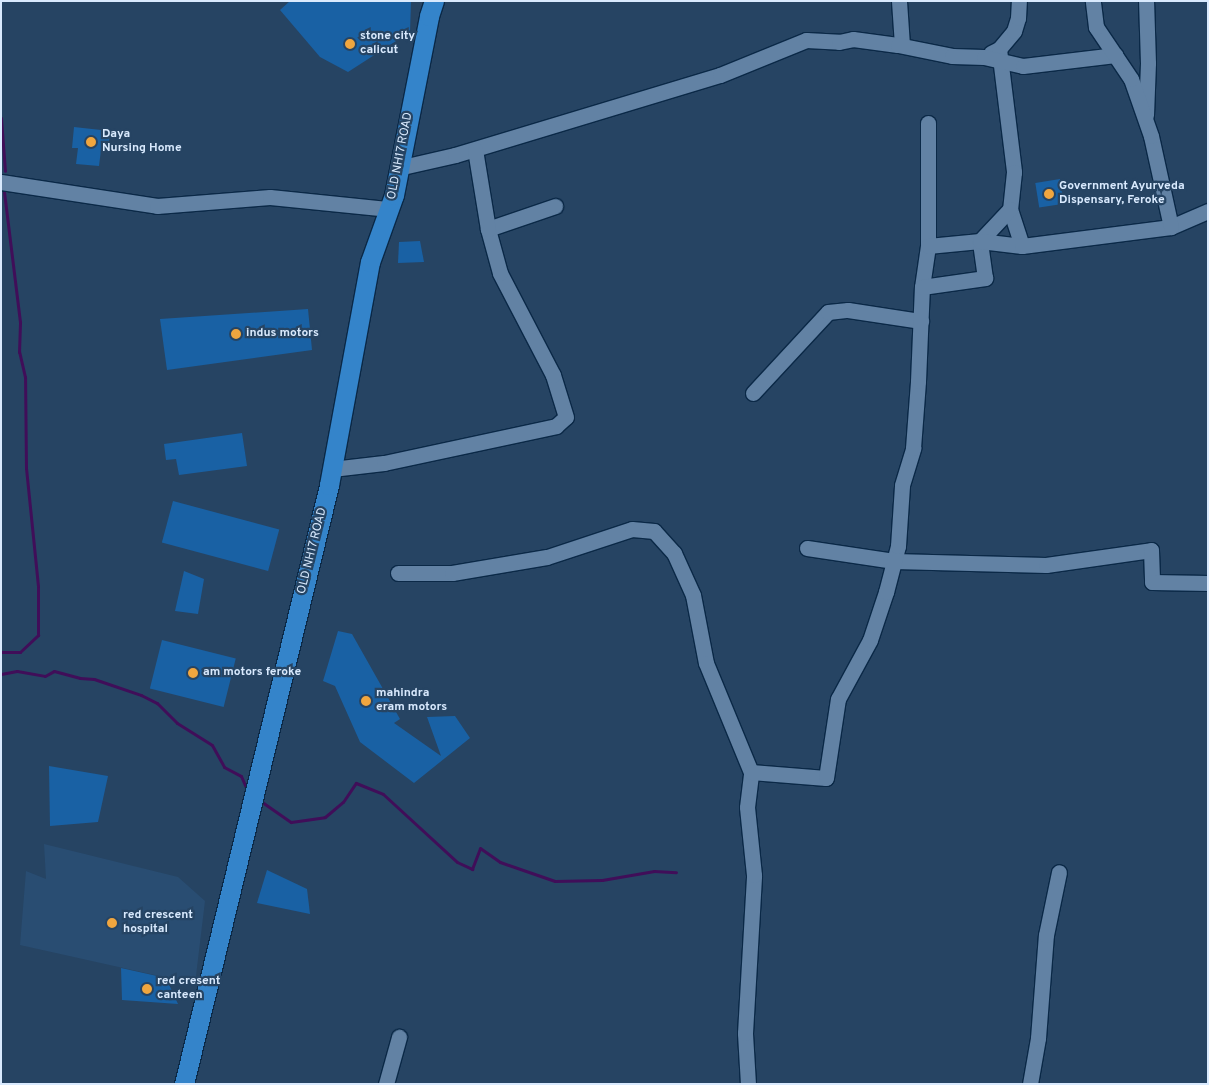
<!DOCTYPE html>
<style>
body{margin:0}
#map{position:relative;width:1209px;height:1085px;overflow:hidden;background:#264463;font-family:Overpass,sans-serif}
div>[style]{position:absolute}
.built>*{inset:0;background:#294d72}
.stream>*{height:3px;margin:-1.5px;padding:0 1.5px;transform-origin:1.5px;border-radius:1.5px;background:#400e59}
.building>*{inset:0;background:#1961a4;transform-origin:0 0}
.roads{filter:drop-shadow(1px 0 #0b2947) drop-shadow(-1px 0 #0b2947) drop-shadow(0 1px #0b2947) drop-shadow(0 -1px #0b2947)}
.minor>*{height:15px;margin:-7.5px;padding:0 7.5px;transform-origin:7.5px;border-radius:7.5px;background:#6282a4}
.major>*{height:19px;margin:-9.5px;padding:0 9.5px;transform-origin:9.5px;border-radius:9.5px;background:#3484ca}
.dots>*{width:14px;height:14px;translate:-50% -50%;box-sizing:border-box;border:2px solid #264463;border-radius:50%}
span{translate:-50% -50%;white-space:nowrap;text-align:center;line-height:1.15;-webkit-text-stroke:4.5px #264463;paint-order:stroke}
.poi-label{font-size:12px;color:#d9eafe;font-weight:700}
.left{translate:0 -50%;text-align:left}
.street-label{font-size:12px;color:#d9eafe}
.frame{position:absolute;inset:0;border:2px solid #d9eafe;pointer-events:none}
</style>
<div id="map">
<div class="built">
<div style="clip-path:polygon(44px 844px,178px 877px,205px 901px,195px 984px,20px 945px,26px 871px,46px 879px)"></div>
</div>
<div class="stream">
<div style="left:1px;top:118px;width:53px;rotate:85.7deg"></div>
<div style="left:1px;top:652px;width:19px"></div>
<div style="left:20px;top:652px;width:25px;rotate:-43deg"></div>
<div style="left:38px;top:635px;width:49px;rotate:-90deg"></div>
<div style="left:38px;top:586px;width:119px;rotate:-95.8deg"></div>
<div style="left:26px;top:468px;width:91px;rotate:-90.6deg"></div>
<div style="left:25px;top:377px;width:26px;rotate:-103deg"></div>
<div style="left:19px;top:352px;width:30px;rotate:-88deg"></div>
<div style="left:20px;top:322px;width:132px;rotate:-97deg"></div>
<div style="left:1px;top:674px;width:16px;rotate:-11deg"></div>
<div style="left:17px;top:671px;width:28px;rotate:10deg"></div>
<div style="left:45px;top:676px;width:10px;rotate:-29deg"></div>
<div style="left:54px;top:671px;width:27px;rotate:15deg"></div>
<div style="left:80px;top:678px;width:14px;rotate:4deg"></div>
<div style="left:94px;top:679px;width:50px;rotate:18.8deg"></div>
<div style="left:141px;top:695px;width:18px;rotate:27deg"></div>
<div style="left:157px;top:703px;width:28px;rotate:45deg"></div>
<div style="left:177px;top:723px;width:41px;rotate:32.2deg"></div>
<div style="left:212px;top:745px;width:25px;rotate:61deg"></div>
<div style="left:224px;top:767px;width:19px;rotate:28deg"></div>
<div style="left:241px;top:776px;width:17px;rotate:66deg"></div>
<div style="left:262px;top:802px;width:35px;rotate:35deg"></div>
<div style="left:291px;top:822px;width:34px;rotate:-8deg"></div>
<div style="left:325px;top:817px;width:23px;rotate:-40deg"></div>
<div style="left:343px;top:802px;width:23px;rotate:-56deg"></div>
<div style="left:356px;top:783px;width:29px;rotate:22deg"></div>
<div style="left:383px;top:794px;width:100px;rotate:42.6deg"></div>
<div style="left:457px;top:862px;width:17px;rotate:25deg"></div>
<div style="left:472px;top:869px;width:22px;rotate:-69deg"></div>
<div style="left:480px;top:848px;width:24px;rotate:35deg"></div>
<div style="left:500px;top:862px;width:58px;rotate:19.1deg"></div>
<div style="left:555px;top:881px;width:47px;rotate:-1.2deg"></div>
<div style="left:602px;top:880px;width:53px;rotate:-9.8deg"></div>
<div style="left:654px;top:871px;width:22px;rotate:3deg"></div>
</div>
<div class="building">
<div style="clip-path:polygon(290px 1px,411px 1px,410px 32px,348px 72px,320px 57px,280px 10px)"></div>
<div style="clip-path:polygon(74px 127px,110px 131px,108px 151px,101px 150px,99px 166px,76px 164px,78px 148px,72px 148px)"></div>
<div style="left:1060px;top:179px;width:25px;height:25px;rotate:81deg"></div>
<div style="clip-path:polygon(420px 241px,424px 262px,398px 263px,399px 242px)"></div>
<div style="clip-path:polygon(308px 309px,312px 350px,167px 370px,160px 319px)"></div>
<div style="clip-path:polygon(242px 433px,247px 466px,179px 475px,176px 459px,166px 460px,164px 444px)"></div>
<div style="left:173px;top:501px;width:110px;height:43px;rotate:15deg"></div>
<div style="clip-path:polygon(184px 571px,204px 579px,198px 614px,175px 611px)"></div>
<div style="clip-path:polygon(338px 631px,352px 634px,400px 719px,394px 723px,441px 756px,427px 717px,455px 716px,470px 738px,414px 783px,360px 742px,335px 686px,323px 681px)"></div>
<div style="left:162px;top:640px;width:76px;height:50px;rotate:14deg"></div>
<div style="clip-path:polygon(49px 766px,108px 776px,98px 822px,50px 826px)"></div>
<div style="clip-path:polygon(267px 870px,307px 889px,310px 914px,257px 903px)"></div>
<div style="clip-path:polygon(121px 968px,166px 978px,178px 1004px,122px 1000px)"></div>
</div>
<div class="roads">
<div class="minor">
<div style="left:899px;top:1px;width:44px;rotate:86.1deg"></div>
<div style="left:999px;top:49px;width:124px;rotate:83deg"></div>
<div style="left:1014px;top:172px;width:37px;rotate:96deg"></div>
<div style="left:1010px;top:209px;width:39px;rotate:72deg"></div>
<div style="left:991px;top:53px;width:9px;rotate:-27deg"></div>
<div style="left:999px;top:49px;width:23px;rotate:-50deg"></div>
<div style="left:1014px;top:31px;width:14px;rotate:-73deg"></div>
<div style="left:1018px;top:18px;width:17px;rotate:-87deg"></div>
<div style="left:1146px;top:115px;width:52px;rotate:-87.8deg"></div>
<div style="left:1148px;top:63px;width:62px;rotate:-91.8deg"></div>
<div style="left:928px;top:123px;width:123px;rotate:90deg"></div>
<div style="left:398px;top:168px;width:58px;rotate:-12.8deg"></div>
<div style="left:455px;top:155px;width:277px;rotate:-16.8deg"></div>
<div style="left:720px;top:75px;width:93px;rotate:-22.1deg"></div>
<div style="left:806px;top:40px;width:33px;rotate:3deg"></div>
<div style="left:839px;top:42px;width:14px;rotate:-12deg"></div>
<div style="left:853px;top:39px;width:45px;rotate:7.6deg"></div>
<div style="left:898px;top:45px;width:55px;rotate:11.5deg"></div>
<div style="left:952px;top:56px;width:32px;rotate:2deg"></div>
<div style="left:984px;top:57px;width:40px;rotate:13deg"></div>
<div style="left:1023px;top:66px;width:93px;rotate:-6.8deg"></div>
<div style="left:1px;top:182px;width:158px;rotate:8.7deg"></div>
<div style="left:157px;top:206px;width:113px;rotate:-4.6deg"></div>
<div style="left:270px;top:197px;width:120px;rotate:5.8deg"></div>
<div style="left:1171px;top:227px;width:40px;rotate:-23.4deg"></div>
<div style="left:488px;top:229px;width:71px;rotate:-18.9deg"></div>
<div style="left:922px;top:287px;width:41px;rotate:-81.7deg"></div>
<div style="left:928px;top:246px;width:52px;rotate:-5.5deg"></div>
<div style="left:980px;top:241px;width:44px;rotate:-46.8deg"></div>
<div style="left:753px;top:393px;width:110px;rotate:-47.2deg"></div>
<div style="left:828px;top:312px;width:20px;rotate:-6deg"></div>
<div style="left:848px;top:310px;width:74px;rotate:8.6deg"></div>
<div style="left:332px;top:469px;width:52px;rotate:-6.6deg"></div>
<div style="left:384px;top:463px;width:176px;rotate:-12.1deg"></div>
<div style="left:556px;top:426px;width:13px;rotate:-42deg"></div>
<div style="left:566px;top:417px;width:44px;rotate:-107.2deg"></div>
<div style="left:553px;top:375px;width:115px;rotate:-117.5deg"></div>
<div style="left:500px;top:273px;width:46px;rotate:-105.3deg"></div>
<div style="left:488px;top:229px;width:80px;rotate:-99.3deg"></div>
<div style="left:807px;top:548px;width:88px;rotate:8.5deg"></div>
<div style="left:894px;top:561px;width:152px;rotate:1.5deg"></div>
<div style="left:1046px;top:565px;width:106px;rotate:-8.1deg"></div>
<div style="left:1151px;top:550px;width:32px;rotate:88deg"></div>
<div style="left:1152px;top:582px;width:56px;rotate:1deg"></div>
<div style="left:398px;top:573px;width:54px"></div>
<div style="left:452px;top:573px;width:96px;rotate:-9.6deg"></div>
<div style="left:547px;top:557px;width:89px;rotate:-18.2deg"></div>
<div style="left:632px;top:529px;width:22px;rotate:5deg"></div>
<div style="left:654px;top:531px;width:30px;rotate:48deg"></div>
<div style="left:674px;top:553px;width:46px;rotate:65.7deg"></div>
<div style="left:693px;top:595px;width:69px;rotate:79.2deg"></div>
<div style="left:706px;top:663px;width:118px;rotate:67.6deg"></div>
<div style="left:386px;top:1084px;width:49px;rotate:-74.5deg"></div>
<div style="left:748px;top:1084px;width:51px;rotate:-93.4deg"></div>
<div style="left:745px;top:1033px;width:158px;rotate:-86.7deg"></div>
<div style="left:754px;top:875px;width:68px;rotate:-95.9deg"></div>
<div style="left:747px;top:807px;width:35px;rotate:-83deg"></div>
<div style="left:751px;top:772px;width:75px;rotate:4.6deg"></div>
<div style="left:826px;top:778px;width:80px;rotate:-81.4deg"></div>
<div style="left:838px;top:699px;width:67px;rotate:-61.5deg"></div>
<div style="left:870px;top:640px;width:51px;rotate:-71.6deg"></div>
<div style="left:886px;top:592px;width:48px;rotate:-75.4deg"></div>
<div style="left:898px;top:546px;width:61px;rotate:-86.2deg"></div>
<div style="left:902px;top:485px;width:39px;rotate:-73deg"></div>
<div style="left:913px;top:448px;width:67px;rotate:-85.7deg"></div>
<div style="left:918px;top:381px;width:94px;rotate:-87.6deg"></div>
<div style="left:922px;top:287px;width:64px;rotate:-8.1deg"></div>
<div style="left:985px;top:278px;width:37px;rotate:-98deg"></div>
<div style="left:980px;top:241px;width:42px;rotate:6.8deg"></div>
<div style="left:1022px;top:246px;width:150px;rotate:-7.3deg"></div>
<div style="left:1171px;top:227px;width:93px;rotate:-102.4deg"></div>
<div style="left:1151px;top:136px;width:60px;rotate:-109.3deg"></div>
<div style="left:1131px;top:79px;width:63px;rotate:-123.9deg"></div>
<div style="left:1096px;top:27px;width:26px;rotate:-97deg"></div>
<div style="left:1030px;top:1084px;width:47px;rotate:-80.1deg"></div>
<div style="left:1038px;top:1038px;width:103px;rotate:-85.6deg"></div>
<div style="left:1046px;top:935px;width:64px;rotate:-78.3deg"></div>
</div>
<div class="major">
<div style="left:184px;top:1084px;width:616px;rotate:-76.39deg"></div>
<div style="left:329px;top:485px;width:227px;rotate:-79.6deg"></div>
<div style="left:370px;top:262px;width:71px;rotate:-70.3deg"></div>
<div style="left:394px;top:195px;width:182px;rotate:-78.9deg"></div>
<div style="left:429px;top:16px;width:16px;rotate:-72deg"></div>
</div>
</div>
<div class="dots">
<div style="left:350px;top:44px;background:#f0a63f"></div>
<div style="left:91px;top:142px;background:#f0a63f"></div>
<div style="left:1049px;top:194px;background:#f0a63f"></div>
<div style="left:236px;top:334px;background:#f0a63f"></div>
<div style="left:193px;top:673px;background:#f0a63f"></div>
<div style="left:366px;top:701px;background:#f0a63f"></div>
<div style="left:112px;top:923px;background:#f0a63f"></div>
<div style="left:147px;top:989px;background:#f0a63f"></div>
</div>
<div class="poi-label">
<span class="left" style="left:360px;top:44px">stone city<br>calicut</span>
<span class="left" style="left:102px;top:142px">Daya<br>Nursing Home</span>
<span class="left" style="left:1059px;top:194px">Government Ayurveda<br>Dispensary, Feroke</span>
<span class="left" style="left:246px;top:334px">indus motors</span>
<span class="left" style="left:203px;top:673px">am motors feroke</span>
<span class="left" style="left:376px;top:701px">mahindra<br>eram motors</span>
<span class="left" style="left:123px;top:923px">red crescent<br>hospital</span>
<span class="left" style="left:157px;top:989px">red cresent<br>canteen</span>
</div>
<div class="street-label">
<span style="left:401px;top:156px;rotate:-79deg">OLD NH17 ROAD</span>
<span style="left:313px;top:551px;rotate:-76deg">OLD NH17 ROAD</span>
</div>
<div class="frame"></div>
</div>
